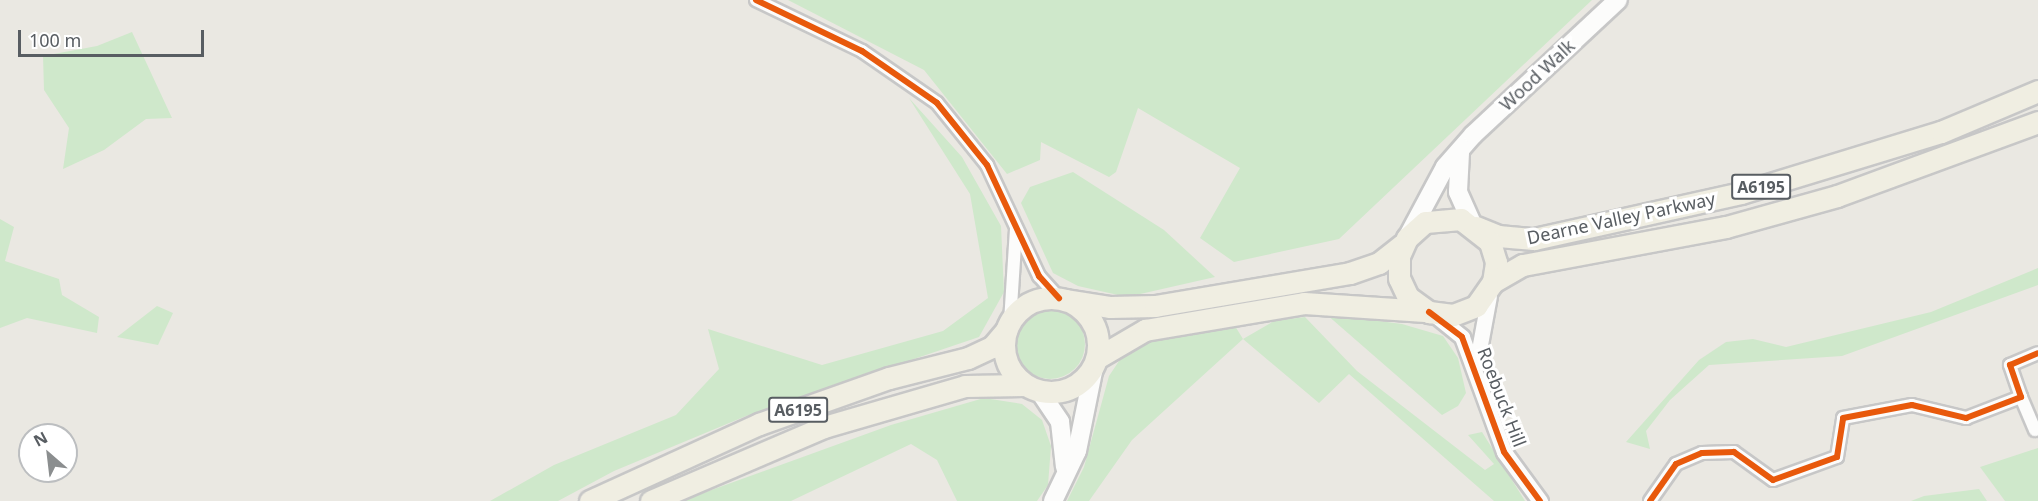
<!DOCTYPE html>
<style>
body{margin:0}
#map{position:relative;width:2038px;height:501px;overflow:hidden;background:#eae8e2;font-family:"Noto Sans",sans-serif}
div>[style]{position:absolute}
.green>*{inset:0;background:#cfe8cb}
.round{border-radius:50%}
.roads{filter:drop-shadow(2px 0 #c7c7c7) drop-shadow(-2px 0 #c7c7c7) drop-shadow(0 2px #c7c7c7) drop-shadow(0 -2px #c7c7c7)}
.minor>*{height:12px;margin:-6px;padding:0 6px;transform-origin:6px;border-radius:6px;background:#fcfcfb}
.tertiary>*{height:15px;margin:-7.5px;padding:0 7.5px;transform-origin:7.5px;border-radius:7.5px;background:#fcfcfb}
.secondary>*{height:18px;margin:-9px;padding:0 9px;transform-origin:9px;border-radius:9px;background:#fcfcfb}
.trunk>*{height:21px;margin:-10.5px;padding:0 10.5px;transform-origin:10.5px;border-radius:10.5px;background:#f0eee2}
.trunk>.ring{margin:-10.5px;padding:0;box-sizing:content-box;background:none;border:21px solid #f0eee2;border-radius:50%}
.cycleway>*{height:6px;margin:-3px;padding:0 3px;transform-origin:3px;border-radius:3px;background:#e8590c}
span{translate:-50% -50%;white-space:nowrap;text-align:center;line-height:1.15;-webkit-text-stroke:6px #fff;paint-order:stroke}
.shield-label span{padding:2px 4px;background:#fff;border:2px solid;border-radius:4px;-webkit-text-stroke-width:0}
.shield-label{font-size:16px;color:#585d62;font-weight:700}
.street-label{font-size:18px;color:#585d62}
.north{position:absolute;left:18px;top:423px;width:60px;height:60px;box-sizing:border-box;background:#fff;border:2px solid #bcbec0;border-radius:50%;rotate:332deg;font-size:16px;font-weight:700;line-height:24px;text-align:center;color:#585d62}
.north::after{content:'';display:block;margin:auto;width:21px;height:27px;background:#8b8e8f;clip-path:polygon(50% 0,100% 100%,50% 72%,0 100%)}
.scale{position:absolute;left:18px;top:30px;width:186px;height:27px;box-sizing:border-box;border:3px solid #585d62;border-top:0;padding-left:8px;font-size:18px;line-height:21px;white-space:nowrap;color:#585d62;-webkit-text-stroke:4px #fff;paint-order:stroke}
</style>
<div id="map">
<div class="green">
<div style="clip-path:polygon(788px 0,1592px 0,1339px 239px,1234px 262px,1200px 238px,1240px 168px,1138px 108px,1116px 172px,1109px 177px,1041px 142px,1040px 160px,1007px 174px,924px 70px)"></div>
<div style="clip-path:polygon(132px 32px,172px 118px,146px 119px,104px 150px,63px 169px,69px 128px,44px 90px,43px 56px,97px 46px)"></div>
<div style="clip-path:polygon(909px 98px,962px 157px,1001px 226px,1004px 292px,979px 337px,746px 416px,614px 471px,558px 501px,490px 501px,554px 465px,676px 415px,719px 369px,708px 329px,822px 365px,943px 331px,988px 298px,970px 194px)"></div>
<div style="clip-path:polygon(1073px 172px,1164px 230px,1215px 277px,1127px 297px,1078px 286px,1053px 273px,1021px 203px,1030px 187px)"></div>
<div style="clip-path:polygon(0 219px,14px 227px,5px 261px,59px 279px,62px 295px,99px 317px,97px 333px,27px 318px,0 328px)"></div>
<div style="clip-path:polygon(2038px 268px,2038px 285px,1842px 356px,1709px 365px,1670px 400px,1646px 431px,1650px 449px,1626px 442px,1699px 360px,1726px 342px,1753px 339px,1786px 347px,1931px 312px)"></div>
<div style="clip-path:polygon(157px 306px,173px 313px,158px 345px,117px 337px)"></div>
<div class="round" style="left:1015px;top:309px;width:70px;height:70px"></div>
<div style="clip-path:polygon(1326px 314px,1402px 324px,1443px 336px,1458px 358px,1466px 393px,1458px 406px,1442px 415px)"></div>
<div style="clip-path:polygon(1305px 317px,1357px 371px,1485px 470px,1494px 464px,1468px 435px,1482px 432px,1525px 501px,1494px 501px,1349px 374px,1319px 403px,1243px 339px,1132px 440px,1089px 501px,1067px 501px,1084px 467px,1109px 376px,1123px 355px,1143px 342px,1235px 326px,1243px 339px,1274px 321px)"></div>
<div style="clip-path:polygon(984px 398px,1022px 404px,1042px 420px,1051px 446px,1048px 485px,1037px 501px,957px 501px,937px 460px,911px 444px,791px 501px,681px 501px,891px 425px)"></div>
<div style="clip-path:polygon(2038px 448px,2038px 501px,2005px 501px,1980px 467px)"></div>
<div style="clip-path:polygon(1979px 489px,1987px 501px,1911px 501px,1924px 496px)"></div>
</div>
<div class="roads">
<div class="minor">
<div style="left:756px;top:0;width:118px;rotate:25.7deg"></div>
<div style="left:862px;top:51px;width:91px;rotate:34.7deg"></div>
<div style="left:937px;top:103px;width:80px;rotate:51.1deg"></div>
<div style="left:987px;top:165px;width:123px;rotate:64.9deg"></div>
<div style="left:1039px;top:276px;width:30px;rotate:48deg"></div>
<div style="left:1010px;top:322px;width:92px;rotate:-86.3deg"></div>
<div style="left:2021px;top:397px;width:36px;rotate:67deg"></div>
<div style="left:1650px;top:501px;width:45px;rotate:-54.9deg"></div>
<div style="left:1676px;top:464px;width:28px;rotate:-23deg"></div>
<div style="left:1702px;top:453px;width:32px;rotate:-2deg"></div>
<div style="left:1734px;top:452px;width:48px;rotate:35.7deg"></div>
<div style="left:1773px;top:480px;width:68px;rotate:-19.8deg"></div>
<div style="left:1837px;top:457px;width:39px;rotate:-81deg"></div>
<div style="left:1843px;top:418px;width:70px;rotate:-10.7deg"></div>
<div style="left:1912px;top:405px;width:56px;rotate:13.5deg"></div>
<div style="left:1966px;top:418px;width:59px;rotate:-20.9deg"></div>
<div style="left:2021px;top:397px;width:34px;rotate:-109deg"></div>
<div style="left:2010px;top:365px;width:30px;rotate:-23deg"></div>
</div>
<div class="tertiary">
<div style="left:1435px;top:315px;width:35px;rotate:39deg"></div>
<div style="left:1462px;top:337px;width:122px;rotate:69.9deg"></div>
<div style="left:1504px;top:452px;width:61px;rotate:53.7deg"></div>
<div style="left:1476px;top:366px;width:71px;rotate:-79.5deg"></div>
</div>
<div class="secondary">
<div style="left:1460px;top:153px;width:39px;rotate:93deg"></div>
<div style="left:1458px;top:192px;width:35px;rotate:66deg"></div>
<div style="left:1407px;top:238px;width:81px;rotate:-61.8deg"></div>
<div style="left:1445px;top:167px;width:43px;rotate:-48.8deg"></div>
<div style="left:1473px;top:135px;width:198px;rotate:-43deg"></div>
<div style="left:1040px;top:392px;width:36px;rotate:56deg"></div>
<div style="left:1060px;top:422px;width:45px;rotate:83.7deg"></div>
<div style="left:1053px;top:501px;width:55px;rotate:-64.4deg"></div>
<div style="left:1077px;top:451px;width:86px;rotate:-78.6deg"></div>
</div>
<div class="trunk">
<div style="left:1476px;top:227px;width:24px;rotate:22deg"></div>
<div style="left:1498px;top:236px;width:36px;rotate:5deg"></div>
<div style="left:1534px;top:239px;width:212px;rotate:-12.5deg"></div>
<div style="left:1741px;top:193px;width:209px;rotate:-17deg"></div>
<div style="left:1941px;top:132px;width:105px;rotate:-22.9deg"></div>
<div style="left:1493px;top:282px;width:20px;rotate:-81deg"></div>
<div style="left:1496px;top:262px;width:21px;rotate:-107deg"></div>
<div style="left:1490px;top:242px;width:37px;rotate:-142deg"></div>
<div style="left:1461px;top:219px;width:36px;rotate:175deg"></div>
<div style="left:1425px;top:222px;width:24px;rotate:138deg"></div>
<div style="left:1407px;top:238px;width:20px;rotate:114deg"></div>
<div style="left:1399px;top:256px;width:22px;rotate:90deg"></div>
<div style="left:1399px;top:278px;width:21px;rotate:65deg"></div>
<div style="left:1408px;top:297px;width:26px;rotate:36deg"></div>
<div style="left:1429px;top:312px;width:24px;rotate:7deg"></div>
<div style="left:1453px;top:315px;width:25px;rotate:-21deg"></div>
<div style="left:1476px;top:306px;width:29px;rotate:-55deg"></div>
<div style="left:1493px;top:282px;width:34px;rotate:-30deg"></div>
<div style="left:1523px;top:265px;width:207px;rotate:-10.6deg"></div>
<div style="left:1726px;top:227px;width:115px;rotate:-15.6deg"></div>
<div style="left:1837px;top:196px;width:214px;rotate:-20.2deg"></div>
<div class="ring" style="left:1004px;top:298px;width:73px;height:73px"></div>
<div style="left:1066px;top:300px;width:45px;rotate:9deg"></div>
<div style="left:1110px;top:307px;width:45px;rotate:-1.3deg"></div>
<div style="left:1155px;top:306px;width:198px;rotate:-9.6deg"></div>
<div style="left:1350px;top:273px;width:31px;rotate:-19deg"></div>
<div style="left:1379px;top:263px;width:29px;rotate:-38deg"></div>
<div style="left:1097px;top:358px;width:56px;rotate:-30.3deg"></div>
<div style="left:1145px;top:330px;width:161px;rotate:-9.6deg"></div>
<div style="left:1304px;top:303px;width:121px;rotate:3.8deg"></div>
<div style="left:590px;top:501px;width:186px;rotate:-24.5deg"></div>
<div style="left:759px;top:424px;width:138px;rotate:-19.5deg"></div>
<div style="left:889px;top:378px;width:81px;rotate:-14.2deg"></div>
<div style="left:968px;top:358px;width:26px;rotate:-25deg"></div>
<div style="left:992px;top:347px;width:23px;rotate:-50deg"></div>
<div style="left:651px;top:501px;width:188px;rotate:-23.2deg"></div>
<div style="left:824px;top:427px;width:147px;rotate:-16.2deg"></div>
<div style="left:965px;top:386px;width:60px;rotate:-1deg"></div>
</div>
</div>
<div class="cycleway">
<div style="left:756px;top:0;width:118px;rotate:25.7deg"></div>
<div style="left:862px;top:51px;width:91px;rotate:34.7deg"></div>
<div style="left:937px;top:103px;width:80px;rotate:51.1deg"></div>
<div style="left:987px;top:165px;width:123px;rotate:64.9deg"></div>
<div style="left:1039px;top:276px;width:30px;rotate:48deg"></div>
<div style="left:1429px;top:312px;width:41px;rotate:37.1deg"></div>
<div style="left:1462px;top:337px;width:122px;rotate:69.9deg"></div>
<div style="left:1504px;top:452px;width:61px;rotate:53.7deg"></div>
<div style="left:1650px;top:501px;width:45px;rotate:-54.9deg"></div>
<div style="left:1676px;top:464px;width:28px;rotate:-23deg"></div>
<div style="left:1702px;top:453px;width:32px;rotate:-2deg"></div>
<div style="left:1734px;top:452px;width:48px;rotate:35.7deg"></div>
<div style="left:1773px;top:480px;width:68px;rotate:-19.8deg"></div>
<div style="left:1837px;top:457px;width:39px;rotate:-81deg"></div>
<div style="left:1843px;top:418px;width:70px;rotate:-10.7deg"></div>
<div style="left:1912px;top:405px;width:56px;rotate:13.5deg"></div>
<div style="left:1966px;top:418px;width:59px;rotate:-20.9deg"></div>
<div style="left:2021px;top:397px;width:34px;rotate:-109deg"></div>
<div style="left:2010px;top:365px;width:30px;rotate:-23deg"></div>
</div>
<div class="shield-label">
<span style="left:1761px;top:187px">A6195</span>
<span style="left:798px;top:410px">A6195</span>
</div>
<div class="street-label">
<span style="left:1537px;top:75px;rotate:-43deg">Wood Walk</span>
<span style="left:1621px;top:218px;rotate:-12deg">Dearne Valley Parkway</span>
<span style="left:1502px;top:397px;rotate:69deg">Roebuck Hill</span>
</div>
<div class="north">N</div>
<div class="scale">100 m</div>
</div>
